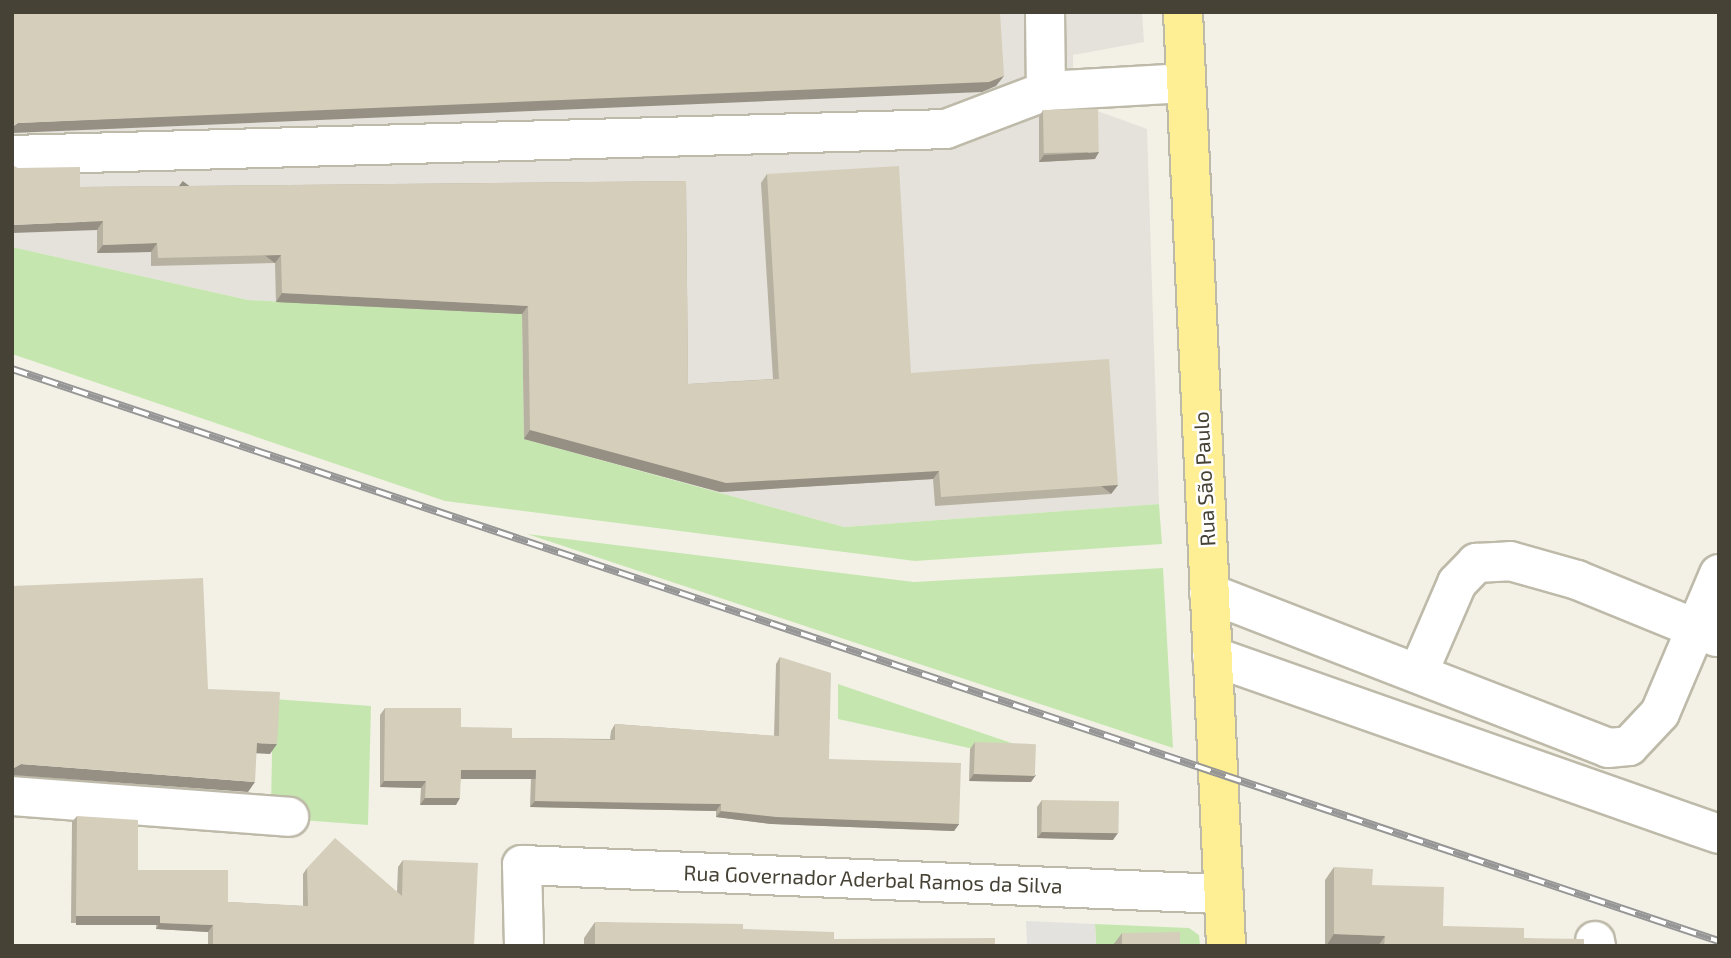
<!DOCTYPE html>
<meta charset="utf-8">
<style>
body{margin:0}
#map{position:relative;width:1731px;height:958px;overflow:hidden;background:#f3f1e6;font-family:"Exo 2",sans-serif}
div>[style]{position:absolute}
.industrial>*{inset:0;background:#e5e2db}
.green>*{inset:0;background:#c5e7af}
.parking>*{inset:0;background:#e4e2de}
.roads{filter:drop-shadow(2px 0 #bebaa9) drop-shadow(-2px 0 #bebaa9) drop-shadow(0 2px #bebaa9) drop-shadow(0 -2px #bebaa9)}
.minor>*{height:38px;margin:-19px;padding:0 19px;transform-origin:19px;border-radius:19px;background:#fff}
.major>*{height:38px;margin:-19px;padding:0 19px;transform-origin:19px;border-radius:19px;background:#feef94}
.rail>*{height:8px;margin-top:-4px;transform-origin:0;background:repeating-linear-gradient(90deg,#fff 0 16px,#969696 0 32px);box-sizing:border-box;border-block:2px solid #969696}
.wall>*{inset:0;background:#b7b1a1}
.shaded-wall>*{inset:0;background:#959083;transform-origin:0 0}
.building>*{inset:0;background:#d5cebb;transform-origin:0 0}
span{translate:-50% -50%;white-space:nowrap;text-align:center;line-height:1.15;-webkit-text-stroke:5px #fff;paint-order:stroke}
.street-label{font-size:21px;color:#464235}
.frame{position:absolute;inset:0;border:14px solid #464235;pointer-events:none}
</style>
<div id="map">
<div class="industrial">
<div style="clip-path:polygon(12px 12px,1142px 12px,1144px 42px,1073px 55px,1073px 102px,1147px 129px,1159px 504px,844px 527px,524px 439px,522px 314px,248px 300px,12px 247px)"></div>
</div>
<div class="green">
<div style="clip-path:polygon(12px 247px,248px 300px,522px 314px,524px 439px,844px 527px,1159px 504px,1162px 544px,915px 561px,445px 501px,12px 354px)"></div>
<div style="clip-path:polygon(527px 534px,914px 582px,1163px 568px,1173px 748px)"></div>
<div style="clip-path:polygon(838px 684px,1032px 750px,969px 748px,838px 719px)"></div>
<div style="clip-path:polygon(273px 699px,371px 706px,368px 825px,301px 820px,271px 808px)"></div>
<div style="clip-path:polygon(1095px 924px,1189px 928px,1199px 935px,1200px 946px,1096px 946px)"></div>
</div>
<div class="parking">
<div style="clip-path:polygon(1026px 921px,1095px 924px,1096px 946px,1027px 946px)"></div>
</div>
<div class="roads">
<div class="minor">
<div style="left:1045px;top:12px;width:79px;rotate:89.3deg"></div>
<div style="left:12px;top:155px;width:934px;rotate:-1.59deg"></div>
<div style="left:946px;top:129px;width:107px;rotate:-20.8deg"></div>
<div style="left:1046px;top:91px;width:140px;rotate:-3.3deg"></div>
<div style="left:1209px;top:593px;width:428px;rotate:21.2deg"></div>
<div style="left:1608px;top:748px;width:21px;rotate:-5deg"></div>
<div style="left:1629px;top:746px;width:45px;rotate:-46.8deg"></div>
<div style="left:1660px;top:713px;width:151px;rotate:-67deg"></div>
<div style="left:1212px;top:656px;width:537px;rotate:19.35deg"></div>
<div style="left:1419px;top:671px;width:96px;rotate:-66.6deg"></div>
<div style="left:1457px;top:583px;width:28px;rotate:-46deg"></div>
<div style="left:1476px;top:563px;width:34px;rotate:-3deg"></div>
<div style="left:1510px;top:561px;width:70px;rotate:15.8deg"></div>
<div style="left:1577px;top:580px;width:151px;rotate:22.2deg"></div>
<div style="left:12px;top:796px;width:278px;rotate:4.3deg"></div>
<div style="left:1595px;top:941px;width:5px;rotate:79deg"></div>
<div style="left:524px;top:946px;width:81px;rotate:-91.4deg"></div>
<div style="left:522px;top:865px;width:702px;rotate:2.37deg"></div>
</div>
<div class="major">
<div style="left:1183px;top:12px;width:935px;rotate:87.36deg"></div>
</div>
</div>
<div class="rail">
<div style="left:12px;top:369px;width:1800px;rotate:18.53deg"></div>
</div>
<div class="wall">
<div style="clip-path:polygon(1043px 110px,1095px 159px,1039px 162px,1039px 117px)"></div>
<div style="clip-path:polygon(18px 168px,80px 187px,686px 181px,688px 384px,773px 379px,761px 183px,767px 174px,911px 373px,1118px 485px,1111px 494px,935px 506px,933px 479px,720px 492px,524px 439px,522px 314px,276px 302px,275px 263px,151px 266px,151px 252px,97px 253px,97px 230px)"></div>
<div style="clip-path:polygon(780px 657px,829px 759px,959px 824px,954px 831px,771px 824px,716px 817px,716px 811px,530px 807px,531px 777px,461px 777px,456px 805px,420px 805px,421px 788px,380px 787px,380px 715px,385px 708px,461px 727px,512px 738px,610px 739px,611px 731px,615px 724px,774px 736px,776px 664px)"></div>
<div style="clip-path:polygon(975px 742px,1031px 782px,969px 781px,970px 749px)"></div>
<div style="clip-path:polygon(1042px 800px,1113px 840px,1037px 838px,1037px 807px)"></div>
<div style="clip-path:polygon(77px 816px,138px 870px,228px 902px,303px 906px,303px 874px,307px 868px,397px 892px,398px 867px,403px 860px,474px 946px,208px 946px,208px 932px,156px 929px,156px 923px,71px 923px,72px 822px)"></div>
<div style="clip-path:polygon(1334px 867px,1372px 885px,1443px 926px,1524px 938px,1584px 946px,1325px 946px,1325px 880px)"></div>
<div style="clip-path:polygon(595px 922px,743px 929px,834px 939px,995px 946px,584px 946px,584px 938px)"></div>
<div style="clip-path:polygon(1122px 933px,1180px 946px,1113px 945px)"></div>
</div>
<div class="shaded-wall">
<div style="clip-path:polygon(1004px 76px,996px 86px,982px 92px,12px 133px,12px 127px,18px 123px)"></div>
<div style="clip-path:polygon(1099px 152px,1095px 159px,1039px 162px,1044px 155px)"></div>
<div style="clip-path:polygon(103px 221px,97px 230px,12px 233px,12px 225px)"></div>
<div style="clip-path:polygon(157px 243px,151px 252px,97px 253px,103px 245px)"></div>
<div style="left:281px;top:255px;width:10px;height:123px;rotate:127deg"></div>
<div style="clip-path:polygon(282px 293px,528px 306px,522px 314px,276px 302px)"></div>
<div style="clip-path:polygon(530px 430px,939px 471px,933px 479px,720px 492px,524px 439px)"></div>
<div style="left:1118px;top:485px;width:11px;height:177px;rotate:128deg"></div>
<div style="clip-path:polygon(257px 743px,277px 744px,270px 754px,250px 753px)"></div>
<div style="clip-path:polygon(21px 764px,255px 782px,248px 792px,12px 775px,12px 769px)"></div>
<div style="left:461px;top:770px;width:75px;height:9px"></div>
<div style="clip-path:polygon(974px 774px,1036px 775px,1031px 782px,969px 781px)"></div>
<div style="clip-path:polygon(384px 781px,426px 781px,421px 788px,380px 787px)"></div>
<div style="clip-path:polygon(425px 798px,460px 798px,456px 805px,420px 805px)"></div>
<div style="clip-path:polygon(535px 801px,721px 804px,716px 811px,530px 807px)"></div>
<div style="clip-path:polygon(721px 811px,959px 824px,954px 831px,771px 824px,716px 817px)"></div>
<div style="clip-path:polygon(1042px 832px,1118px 833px,1113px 840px,1037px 838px)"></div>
<div style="left:76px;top:916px;width:84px;height:9px"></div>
<div style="clip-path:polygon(160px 923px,213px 925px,208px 932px,156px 929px)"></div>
<div style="clip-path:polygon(1334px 934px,1385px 936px,1378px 946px,1326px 946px)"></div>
</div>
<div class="building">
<div style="clip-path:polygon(12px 12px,1000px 12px,1004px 76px,989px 82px,18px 123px,12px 127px)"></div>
<div style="left:1098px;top:109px;width:43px;height:55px;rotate:89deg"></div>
<div style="clip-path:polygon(12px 165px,18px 168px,80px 167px,80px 187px,686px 181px,688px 384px,779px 379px,767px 174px,899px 166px,911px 373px,1109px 359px,1118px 485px,941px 497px,939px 471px,726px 483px,530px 430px,528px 306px,282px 293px,281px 255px,158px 258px,157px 243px,103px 245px,103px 221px,12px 225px)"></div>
<div style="clip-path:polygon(203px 578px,208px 689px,280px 692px,277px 744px,257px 743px,255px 782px,21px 764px,12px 769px,12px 586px)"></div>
<div style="clip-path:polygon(780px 657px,831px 673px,829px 759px,961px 763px,959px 824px,776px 817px,721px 811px,721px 804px,535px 801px,536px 770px,461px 770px,460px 798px,425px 798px,426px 781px,384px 781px,385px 708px,461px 708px,461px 727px,512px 728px,512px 738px,615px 740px,615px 724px,779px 736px)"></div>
<div style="left:975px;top:742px;width:61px;height:32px;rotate:2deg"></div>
<div style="left:1042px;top:800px;width:77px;height:32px;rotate:1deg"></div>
<div style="clip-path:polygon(77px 816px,138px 820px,138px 870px,228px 870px,228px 902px,308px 906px,307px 868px,335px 838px,402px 896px,403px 860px,478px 863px,474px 946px,213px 946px,213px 925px,160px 923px,160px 916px,76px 916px)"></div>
<div style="clip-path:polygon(1334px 867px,1373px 869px,1372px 885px,1444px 887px,1443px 926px,1524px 928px,1524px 938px,1584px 939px,1584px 946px,1384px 946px,1385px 936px,1334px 934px)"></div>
<div style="clip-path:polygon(595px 922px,743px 924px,743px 929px,834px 932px,834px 939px,995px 938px,995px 946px,595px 946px)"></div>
<div style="clip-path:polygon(1180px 932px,1180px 946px,1094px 946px,1122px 945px,1122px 933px)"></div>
</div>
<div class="street-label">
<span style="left:1204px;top:479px;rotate:-93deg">Rua São Paulo</span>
<span style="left:873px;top:879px;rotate:2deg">Rua Governador Aderbal Ramos da Silva</span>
</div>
<div class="frame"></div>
</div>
